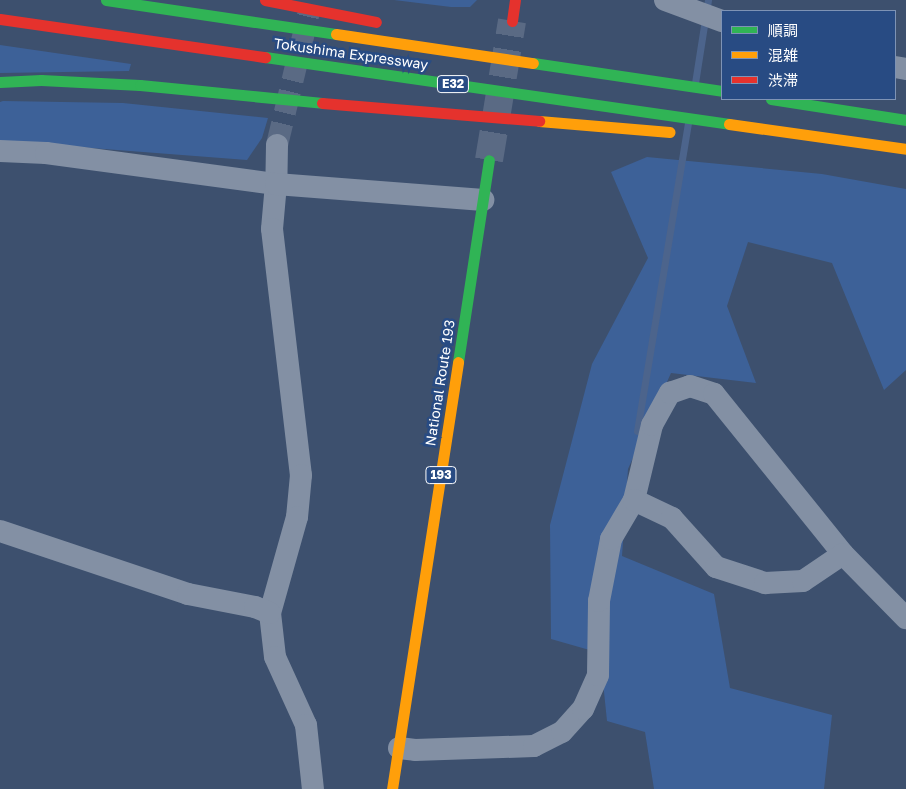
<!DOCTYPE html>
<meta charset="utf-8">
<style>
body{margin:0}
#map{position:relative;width:906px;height:789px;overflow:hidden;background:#3d506e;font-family:"Golos Text","Noto Sans JP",sans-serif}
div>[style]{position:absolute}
.green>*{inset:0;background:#3d6198}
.stream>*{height:7px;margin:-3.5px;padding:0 3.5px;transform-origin:3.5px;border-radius:3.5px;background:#4c648c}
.street-tunnel>*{height:22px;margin-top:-11px;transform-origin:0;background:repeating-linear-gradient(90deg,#5a6a84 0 22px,transparent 0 33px)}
.highway-tunnel>*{height:28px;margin-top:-14px;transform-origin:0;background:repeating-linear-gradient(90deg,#5a6a84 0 28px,transparent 0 42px)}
.street>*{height:22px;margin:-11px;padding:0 11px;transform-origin:11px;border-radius:11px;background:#8390a4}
.fast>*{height:11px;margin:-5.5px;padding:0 5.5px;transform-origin:5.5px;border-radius:5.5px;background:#30b455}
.slow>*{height:11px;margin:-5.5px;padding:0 5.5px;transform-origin:5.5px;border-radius:5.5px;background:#ff9f0a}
.jam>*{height:11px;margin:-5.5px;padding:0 5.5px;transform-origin:5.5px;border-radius:5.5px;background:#e5322d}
span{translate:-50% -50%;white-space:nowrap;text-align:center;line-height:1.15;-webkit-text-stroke:5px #284b83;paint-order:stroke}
.shield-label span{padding:1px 4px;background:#284b83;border:1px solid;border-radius:4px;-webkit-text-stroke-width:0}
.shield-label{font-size:12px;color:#fff;font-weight:700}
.street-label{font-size:14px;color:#fff}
.legend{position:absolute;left:721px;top:10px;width:175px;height:90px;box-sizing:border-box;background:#284b83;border:1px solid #7e93b5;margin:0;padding:6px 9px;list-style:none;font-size:15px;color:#fff}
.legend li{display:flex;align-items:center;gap:10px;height:25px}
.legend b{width:25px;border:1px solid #7e93b5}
</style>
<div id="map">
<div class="green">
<div style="clip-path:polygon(394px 0,477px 0,470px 7px,451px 7px)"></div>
<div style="clip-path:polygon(0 45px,131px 64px,129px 71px,0 73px)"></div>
<div style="clip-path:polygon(3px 101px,123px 103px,268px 118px,262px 138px,247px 160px,0 141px,0 102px)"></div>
<div style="clip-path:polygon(647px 157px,822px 174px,906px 189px,906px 370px,884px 390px,832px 263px,748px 242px,727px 306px,756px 383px,671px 373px,628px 469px,622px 556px,714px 594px,730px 688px,832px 715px,824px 789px,654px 789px,645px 732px,607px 721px,600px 653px,551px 639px,550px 525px,592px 364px,648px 258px,611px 172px)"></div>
</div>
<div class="stream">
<div style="left:695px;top:83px;width:84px;rotate:-81.1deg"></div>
<div style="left:637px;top:431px;width:312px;rotate:-80.6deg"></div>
</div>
<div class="street-tunnel">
<div style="left:277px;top:145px;width:137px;rotate:-76.5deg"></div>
</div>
<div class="highway-tunnel">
<div style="left:489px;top:160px;width:141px;rotate:-80.6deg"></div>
</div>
<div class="street">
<div style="left:665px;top:0;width:61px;rotate:20.2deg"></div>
<div style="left:895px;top:67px;width:11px;rotate:10deg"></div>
<div style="left:277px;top:145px;width:39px;rotate:91deg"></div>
<div style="left:276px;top:184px;width:45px;rotate:95.1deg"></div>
<div style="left:272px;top:229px;width:248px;rotate:83.3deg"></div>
<div style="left:301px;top:475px;width:42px;rotate:95.4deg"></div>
<div style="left:297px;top:517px;width:100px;rotate:105.7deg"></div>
<div style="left:270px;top:613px;width:44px;rotate:83.5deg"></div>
<div style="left:275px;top:657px;width:75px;rotate:65.5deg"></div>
<div style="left:306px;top:725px;width:64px;rotate:83.8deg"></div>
<div style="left:0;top:151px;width:46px;rotate:2.5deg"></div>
<div style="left:46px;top:153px;width:232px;rotate:7.7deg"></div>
<div style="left:276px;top:184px;width:208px;rotate:4.4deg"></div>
<div style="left:634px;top:500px;width:77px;rotate:-76.5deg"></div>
<div style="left:652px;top:425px;width:37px;rotate:-61deg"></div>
<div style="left:670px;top:393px;width:21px;rotate:-19deg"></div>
<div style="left:690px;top:386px;width:25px;rotate:18deg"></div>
<div style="left:714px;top:394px;width:206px;rotate:51.1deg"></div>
<div style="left:843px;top:554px;width:90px;rotate:45.5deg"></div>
<div style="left:0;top:531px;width:198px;rotate:18.5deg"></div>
<div style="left:188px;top:594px;width:68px;rotate:11deg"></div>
<div style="left:255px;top:607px;width:16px;rotate:22deg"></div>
<div style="left:399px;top:748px;width:16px;rotate:7deg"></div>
<div style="left:415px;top:750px;width:119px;rotate:-1.9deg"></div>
<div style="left:534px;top:746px;width:31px;rotate:-27deg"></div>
<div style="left:562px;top:732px;width:31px;rotate:-48deg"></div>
<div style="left:583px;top:709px;width:37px;rotate:-66deg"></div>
<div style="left:598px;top:675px;width:74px;rotate:-89.2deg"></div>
<div style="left:599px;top:601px;width:63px;rotate:-79deg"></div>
<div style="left:611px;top:539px;width:45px;rotate:-59.5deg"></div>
<div style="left:634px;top:500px;width:42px;rotate:25.3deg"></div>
<div style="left:672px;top:518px;width:66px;rotate:48.1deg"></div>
<div style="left:716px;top:567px;width:52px;rotate:18.1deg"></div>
<div style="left:765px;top:583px;width:38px;rotate:-3deg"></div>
<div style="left:803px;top:581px;width:48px;rotate:-34deg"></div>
</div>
<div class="fast">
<div style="left:106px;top:0;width:232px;rotate:8.4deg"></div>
<div style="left:265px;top:57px;width:469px;rotate:8.2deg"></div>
<div style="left:533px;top:63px;width:191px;rotate:8.4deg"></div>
<div style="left:0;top:82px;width:41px;rotate:-2.8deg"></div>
<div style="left:41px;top:80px;width:99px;rotate:2.9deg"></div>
<div style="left:140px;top:85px;width:183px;rotate:5.6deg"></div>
<div style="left:771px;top:99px;width:137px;rotate:8.8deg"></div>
<div style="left:458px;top:362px;width:204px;rotate:-81.3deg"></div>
</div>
<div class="slow">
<div style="left:336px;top:34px;width:199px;rotate:8.4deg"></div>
<div style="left:539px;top:121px;width:131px;rotate:4.8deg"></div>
<div style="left:729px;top:124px;width:179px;rotate:8deg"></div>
<div style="left:392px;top:789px;width:432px;rotate:-81.2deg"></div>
</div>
<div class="jam">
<div style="left:265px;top:0;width:113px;rotate:11.2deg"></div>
<div style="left:0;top:19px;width:268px;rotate:8.2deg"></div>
<div style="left:512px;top:21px;width:21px;rotate:-82deg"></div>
<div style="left:322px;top:103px;width:218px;rotate:4.7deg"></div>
</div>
<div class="shield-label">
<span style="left:453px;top:84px">E32</span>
<span style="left:441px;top:475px">193</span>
</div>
<div class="street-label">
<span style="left:351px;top:54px;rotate:8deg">Tokushima Expressway</span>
<span style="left:440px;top:383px;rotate:-81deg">National Route 193</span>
</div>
<ul class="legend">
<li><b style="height:6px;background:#30b455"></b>順調</li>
<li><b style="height:6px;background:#ff9f0a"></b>混雑</li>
<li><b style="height:6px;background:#e5322d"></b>渋滞</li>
</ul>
</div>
